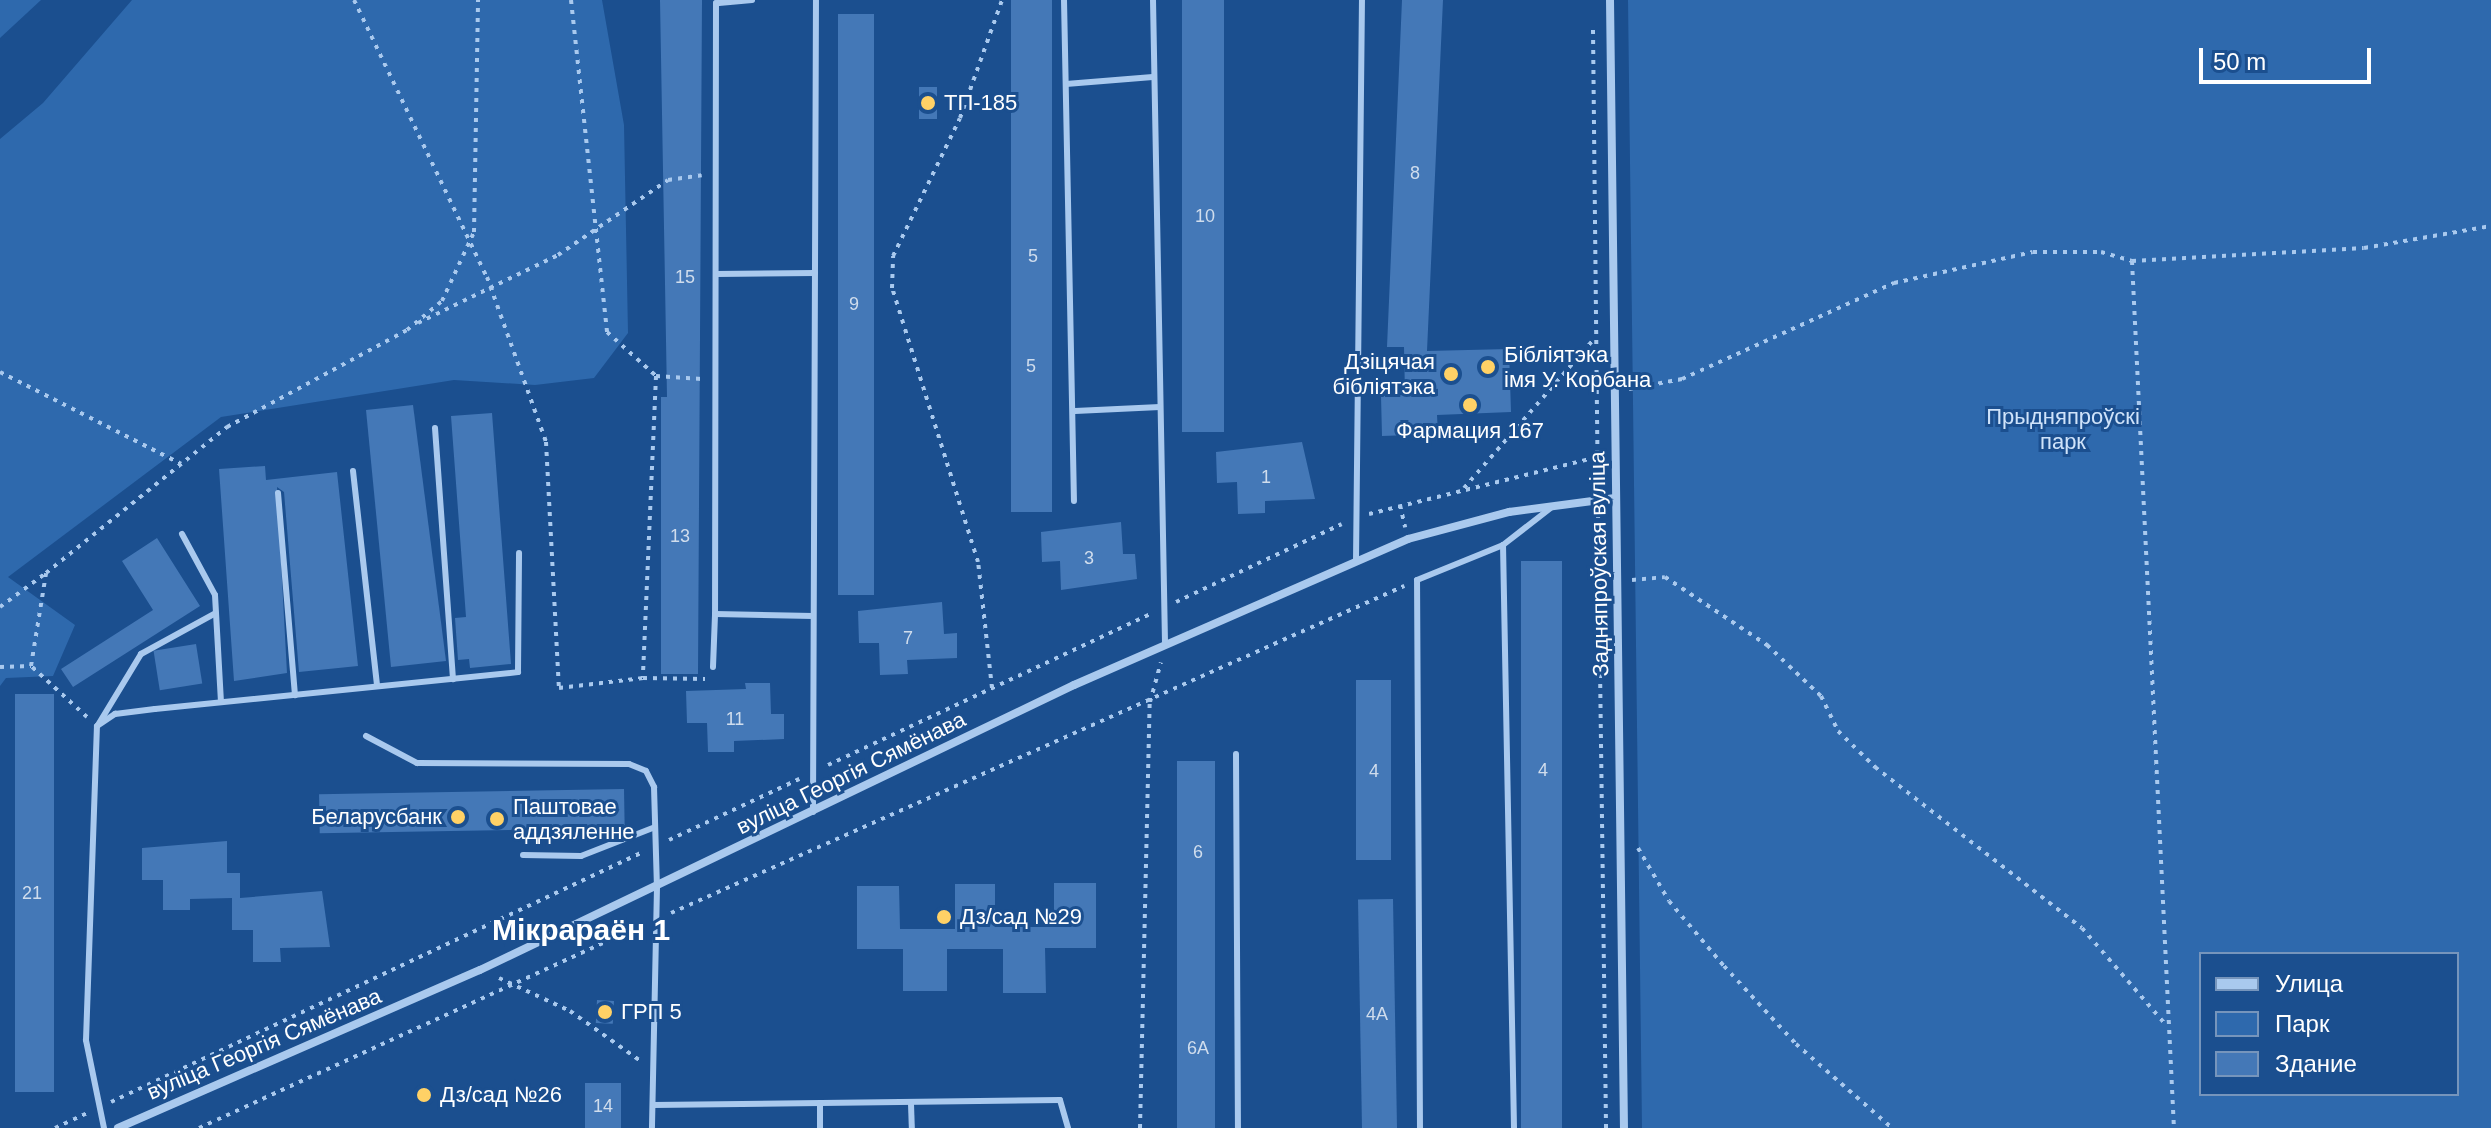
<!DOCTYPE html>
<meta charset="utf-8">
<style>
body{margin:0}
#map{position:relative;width:2491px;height:1128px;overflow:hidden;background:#1b4f8f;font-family:Arial,sans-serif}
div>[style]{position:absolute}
.green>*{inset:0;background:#2e69ad}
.building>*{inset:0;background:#4478b7;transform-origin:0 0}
.path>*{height:4px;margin-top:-2px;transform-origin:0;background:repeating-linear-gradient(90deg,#a9c9ee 0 4px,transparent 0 10px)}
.service>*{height:6px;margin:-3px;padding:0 3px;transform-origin:3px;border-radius:3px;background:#a9c9ee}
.minor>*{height:8px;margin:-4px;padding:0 4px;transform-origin:4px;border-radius:4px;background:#a9c9ee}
.dots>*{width:22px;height:22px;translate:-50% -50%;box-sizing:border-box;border:4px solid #1b4f8f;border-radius:50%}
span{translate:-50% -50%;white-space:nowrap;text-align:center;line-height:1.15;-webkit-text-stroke:6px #1b4f8f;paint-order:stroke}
.number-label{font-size:18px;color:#d0dded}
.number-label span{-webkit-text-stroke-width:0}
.poi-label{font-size:22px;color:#fff}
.left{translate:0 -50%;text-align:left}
.right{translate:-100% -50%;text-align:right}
.park-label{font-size:22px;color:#cfe3fa}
.street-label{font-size:22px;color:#fff}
.district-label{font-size:30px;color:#fff;font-weight:700}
.legend{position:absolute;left:2199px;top:952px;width:260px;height:144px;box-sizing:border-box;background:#1b4f8f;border:2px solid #7695bc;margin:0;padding:10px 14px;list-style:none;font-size:24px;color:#fff}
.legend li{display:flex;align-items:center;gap:16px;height:40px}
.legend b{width:40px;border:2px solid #7695bc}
.scale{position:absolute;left:2199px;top:48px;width:172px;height:36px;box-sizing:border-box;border:4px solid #fff;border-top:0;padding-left:10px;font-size:24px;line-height:28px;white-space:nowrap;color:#fff;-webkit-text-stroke:6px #1b4f8f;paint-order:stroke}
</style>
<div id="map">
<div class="green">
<div style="clip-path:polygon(0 0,41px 0,0 38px)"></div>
<div style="clip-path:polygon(132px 0,602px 0,624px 125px,628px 333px,594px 378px,535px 385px,454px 380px,221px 417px,8px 577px,75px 625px,53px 676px,6px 678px,0 686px,0 139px,43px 103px)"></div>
<div style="clip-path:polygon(evenodd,1628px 0,2491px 0,2491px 1128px,1642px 1128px,1628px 0,2457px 954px,2457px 1094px,2201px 1094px,2201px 954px,2457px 954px)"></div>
</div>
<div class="building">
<div style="clip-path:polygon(660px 0,702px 0,698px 674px,661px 674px,661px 397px,667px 397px)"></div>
<div style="left:1011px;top:0;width:41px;height:512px"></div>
<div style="left:1182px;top:0;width:42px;height:432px"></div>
<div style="clip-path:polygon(1402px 0,1443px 0,1427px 351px,1509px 349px,1511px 412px,1437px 415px,1438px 434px,1382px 436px,1381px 396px,1405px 395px,1404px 347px,1387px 347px)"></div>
<div style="left:838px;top:14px;width:36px;height:581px"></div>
<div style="left:919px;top:87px;width:18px;height:32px"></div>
<div style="clip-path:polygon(413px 405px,446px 661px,391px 667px,366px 410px)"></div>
<div style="clip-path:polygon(492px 413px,511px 664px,470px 668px,469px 659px,458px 660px,455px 618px,466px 617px,451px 416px)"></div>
<div style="clip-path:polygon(1302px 442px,1315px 499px,1265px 501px,1265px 513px,1238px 514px,1237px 482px,1217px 483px,1216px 452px)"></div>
<div style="clip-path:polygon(265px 466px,266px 480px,337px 472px,358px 666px,299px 672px,284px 492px,277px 487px,287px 673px,234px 681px,219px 469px)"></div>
<div style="clip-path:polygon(1121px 522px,1123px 554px,1135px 554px,1137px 579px,1061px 590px,1060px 561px,1042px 562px,1041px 532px)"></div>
<div style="clip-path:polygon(157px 538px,200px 606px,73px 687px,61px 669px,153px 610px,122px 561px)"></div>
<div style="left:1521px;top:561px;width:41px;height:567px"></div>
<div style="clip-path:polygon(942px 602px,944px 634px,957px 633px,957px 658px,907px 660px,908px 674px,880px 675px,879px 643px,859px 643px,858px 611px)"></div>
<div style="left:196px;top:644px;width:40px;height:43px;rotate:81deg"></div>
<div style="left:1391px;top:680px;width:180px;height:35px;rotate:90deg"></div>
<div style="clip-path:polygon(745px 683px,770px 683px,771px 714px,784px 714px,784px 739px,734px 741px,734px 752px,708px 752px,707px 723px,687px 723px,686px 691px,746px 689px)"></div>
<div style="left:15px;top:694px;width:39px;height:398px"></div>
<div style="left:1215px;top:761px;width:367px;height:38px;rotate:90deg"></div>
<div style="left:624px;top:789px;width:39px;height:305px;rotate:89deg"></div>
<div style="clip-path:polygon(227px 841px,227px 873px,240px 873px,240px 898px,322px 891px,330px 947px,280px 948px,281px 962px,253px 962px,253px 930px,232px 930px,232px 898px,190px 899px,190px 910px,163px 910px,163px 880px,142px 880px,142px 848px)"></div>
<div style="clip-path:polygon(1054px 883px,1096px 883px,1096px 948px,1045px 948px,1046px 993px,1003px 993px,1003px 949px,947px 949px,947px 991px,903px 991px,903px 949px,857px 949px,857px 886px,899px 886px,900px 929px,955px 929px,955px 884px,995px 884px,995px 927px,1054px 927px)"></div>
<div style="left:1393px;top:899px;width:229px;height:35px;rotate:89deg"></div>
<div style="left:597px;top:1000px;width:17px;height:23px;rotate:3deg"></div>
<div style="left:585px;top:1083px;width:36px;height:45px"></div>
</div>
<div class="path">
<div style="left:354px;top:0;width:307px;rotate:64.4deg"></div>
<div style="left:487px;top:277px;width:175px;rotate:70.3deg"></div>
<div style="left:546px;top:442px;width:246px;rotate:87deg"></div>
<div style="left:559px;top:688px;width:85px;rotate:-6.8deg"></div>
<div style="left:571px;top:0;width:334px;rotate:83.8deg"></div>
<div style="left:607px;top:332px;width:66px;rotate:41.9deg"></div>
<div style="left:656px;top:376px;width:46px;rotate:3.7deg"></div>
<div style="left:1593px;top:30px;width:456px;rotate:89.4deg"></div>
<div style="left:2132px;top:261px;width:232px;rotate:-3.2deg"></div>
<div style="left:2364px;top:248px;width:129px;rotate:-9.8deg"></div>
<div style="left:418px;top:323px;width:156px;rotate:-25.9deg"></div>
<div style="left:558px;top:255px;width:133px;rotate:-34.3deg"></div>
<div style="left:668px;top:180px;width:34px;rotate:-8deg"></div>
<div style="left:0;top:372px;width:203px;rotate:26.9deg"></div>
<div style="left:656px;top:376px;width:302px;rotate:92.5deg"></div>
<div style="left:643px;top:678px;width:62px;rotate:0.9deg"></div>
<div style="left:1629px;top:389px;width:54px;rotate:-10.7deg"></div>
<div style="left:1682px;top:379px;width:233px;rotate:-24.4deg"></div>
<div style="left:1894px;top:283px;width:142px;rotate:-12.6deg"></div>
<div style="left:2033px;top:252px;width:68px"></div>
<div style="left:2101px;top:252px;width:32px;rotate:16deg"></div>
<div style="left:2132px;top:261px;width:868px;rotate:87.23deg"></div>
<div style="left:1464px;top:488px;width:199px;rotate:-48.9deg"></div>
<div style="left:1400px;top:505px;width:23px;rotate:77deg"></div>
<div style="left:1369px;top:514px;width:236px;rotate:-14deg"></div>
<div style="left:1598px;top:514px;width:614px;rotate:89.25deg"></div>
<div style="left:1632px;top:580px;width:33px;rotate:-5deg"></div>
<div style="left:1665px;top:577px;width:123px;rotate:33.7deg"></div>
<div style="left:1767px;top:645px;width:74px;rotate:43.4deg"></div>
<div style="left:1821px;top:696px;width:39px;rotate:64deg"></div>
<div style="left:1838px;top:731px;width:52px;rotate:44.2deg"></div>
<div style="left:1875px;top:767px;width:262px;rotate:37.9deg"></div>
<div style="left:2082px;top:928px;width:128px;rotate:49.1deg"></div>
<div style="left:1176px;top:602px;width:183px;rotate:-25.2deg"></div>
<div style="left:0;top:607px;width:57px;rotate:-36.5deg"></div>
<div style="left:0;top:667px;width:31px;rotate:-2deg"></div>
<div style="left:992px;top:688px;width:127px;rotate:-96.3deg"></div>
<div style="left:978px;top:562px;width:287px;rotate:-107.4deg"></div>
<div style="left:892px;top:288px;width:32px;rotate:-88deg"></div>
<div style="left:893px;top:256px;width:153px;rotate:-64.1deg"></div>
<div style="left:960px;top:118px;width:125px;rotate:-70.4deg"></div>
<div style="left:87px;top:717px;width:76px;rotate:-137.7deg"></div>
<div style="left:31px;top:666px;width:94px;rotate:-80.8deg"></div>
<div style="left:46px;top:573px;width:233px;rotate:-38.9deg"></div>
<div style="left:227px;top:427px;width:204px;rotate:-28.3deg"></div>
<div style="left:407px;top:330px;width:45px;rotate:-39.6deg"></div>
<div style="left:442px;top:301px;width:76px;rotate:-65.1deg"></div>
<div style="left:474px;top:232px;width:232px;rotate:-89deg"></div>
<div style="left:828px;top:765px;width:356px;rotate:-25.1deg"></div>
<div style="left:669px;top:840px;width:144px;rotate:-25.1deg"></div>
<div style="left:1638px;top:848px;width:61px;rotate:59.7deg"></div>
<div style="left:1669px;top:901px;width:85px;rotate:49.8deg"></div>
<div style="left:1724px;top:966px;width:106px;rotate:47.3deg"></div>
<div style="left:1796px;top:1044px;width:128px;rotate:41.2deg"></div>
<div style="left:671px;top:913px;width:803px;rotate:-24.04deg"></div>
<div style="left:499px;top:978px;width:78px;rotate:24.9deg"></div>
<div style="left:570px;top:1011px;width:85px;rotate:35.4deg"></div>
<div style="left:111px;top:1102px;width:588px;rotate:-25.17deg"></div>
<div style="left:55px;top:1128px;width:38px;rotate:-25deg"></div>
<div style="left:199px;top:1128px;width:490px;rotate:-24.6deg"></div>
<div style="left:1140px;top:1128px;width:426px;rotate:-88.7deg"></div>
<div style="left:1150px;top:702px;width:41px;rotate:-74.6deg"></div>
</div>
<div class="service">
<div style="left:752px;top:0;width:36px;rotate:175deg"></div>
<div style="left:716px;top:3px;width:611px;rotate:90.09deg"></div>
<div style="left:715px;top:614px;width:98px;rotate:1.2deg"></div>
<div style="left:1064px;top:0;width:501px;rotate:88.86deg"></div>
<div style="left:1153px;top:0;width:645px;rotate:88.93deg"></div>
<div style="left:1066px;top:84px;width:87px;rotate:-4.6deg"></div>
<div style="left:716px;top:274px;width:99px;rotate:-0.6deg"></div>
<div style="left:1075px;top:411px;width:85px;rotate:-2.7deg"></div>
<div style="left:435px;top:428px;width:252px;rotate:85.9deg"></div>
<div style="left:353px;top:471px;width:216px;rotate:83.6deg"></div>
<div style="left:278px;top:493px;width:203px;rotate:85.2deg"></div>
<div style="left:182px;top:534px;width:69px;rotate:61.6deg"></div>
<div style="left:215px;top:595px;width:107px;rotate:86.8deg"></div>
<div style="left:1356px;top:561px;width:561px;rotate:-89.39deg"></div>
<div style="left:713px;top:667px;width:53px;rotate:-87.8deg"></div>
<div style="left:98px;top:725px;width:83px;rotate:-58.8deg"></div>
<div style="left:141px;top:654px;width:85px;rotate:-28.7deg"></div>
<div style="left:366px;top:736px;width:58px;rotate:27.9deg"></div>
<div style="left:417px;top:763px;width:212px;rotate:0.3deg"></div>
<div style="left:629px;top:764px;width:18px;rotate:22deg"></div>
<div style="left:646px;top:771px;width:18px;rotate:63deg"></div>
<div style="left:654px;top:787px;width:100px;rotate:88.3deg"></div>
<div style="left:657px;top:887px;width:241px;rotate:91.2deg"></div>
<div style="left:1236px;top:754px;width:374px;rotate:89.7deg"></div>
<div style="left:813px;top:812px;width:812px;rotate:-89.79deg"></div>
<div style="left:523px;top:855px;width:58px;rotate:1deg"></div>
<div style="left:581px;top:856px;width:79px;rotate:-21.4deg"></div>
<div style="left:911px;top:1104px;width:24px;rotate:88deg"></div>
<div style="left:653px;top:1105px;width:407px;rotate:-0.7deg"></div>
<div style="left:1060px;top:1100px;width:29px;rotate:74deg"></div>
<div style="left:820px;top:1105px;width:23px;rotate:90deg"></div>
<div style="left:104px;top:1128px;width:90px;rotate:-101.6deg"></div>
<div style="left:86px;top:1040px;width:314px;rotate:-88deg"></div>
<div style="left:97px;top:726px;width:22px;rotate:-34deg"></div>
<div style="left:115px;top:714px;width:40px;rotate:-7.1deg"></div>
<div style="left:155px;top:709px;width:365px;rotate:-5.8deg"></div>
<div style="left:518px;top:672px;width:119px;rotate:-89.5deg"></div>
<div style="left:1420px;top:1128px;width:548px;rotate:-90.31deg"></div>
<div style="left:1417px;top:580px;width:93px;rotate:-22.1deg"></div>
<div style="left:1514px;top:1128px;width:583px;rotate:-91.08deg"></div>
<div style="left:1503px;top:545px;width:62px;rotate:-37.8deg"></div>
</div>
<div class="minor">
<div style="left:1610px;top:0;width:1128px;rotate:89.29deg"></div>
<div style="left:118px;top:1128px;width:395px;rotate:-23.6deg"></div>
<div style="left:480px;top:970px;width:659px;rotate:-25.63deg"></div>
<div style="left:1074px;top:685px;width:365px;rotate:-23.6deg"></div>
<div style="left:1408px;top:539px;width:105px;rotate:-15deg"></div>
<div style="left:1509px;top:512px;width:107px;rotate:-7.5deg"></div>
</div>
<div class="dots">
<div style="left:928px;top:103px;background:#ffd166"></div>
<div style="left:1488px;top:367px;background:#ffd166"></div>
<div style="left:1451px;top:374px;background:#ffd166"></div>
<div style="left:1470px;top:405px;background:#ffd166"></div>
<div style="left:458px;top:817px;background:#ffd166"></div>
<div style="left:497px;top:819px;background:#ffd166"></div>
<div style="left:944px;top:917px;background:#ffd166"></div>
<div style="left:605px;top:1012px;background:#ffd166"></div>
<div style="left:424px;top:1095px;background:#ffd166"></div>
</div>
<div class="number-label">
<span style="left:1415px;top:173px">8</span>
<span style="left:1205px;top:216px">10</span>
<span style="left:1033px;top:256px">5</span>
<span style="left:685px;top:277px">15</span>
<span style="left:854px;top:304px">9</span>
<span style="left:1031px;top:366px">5</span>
<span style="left:1266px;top:477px">1</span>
<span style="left:680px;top:536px">13</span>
<span style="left:1089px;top:558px">3</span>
<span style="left:908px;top:638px">7</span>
<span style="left:735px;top:719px">11</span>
<span style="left:1543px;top:770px">4</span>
<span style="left:1374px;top:771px">4</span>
<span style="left:1198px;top:852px">6</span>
<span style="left:32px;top:893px">21</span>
<span style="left:1377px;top:1014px">4А</span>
<span style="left:1198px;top:1048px">6А</span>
<span style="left:603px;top:1106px">14</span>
</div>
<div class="poi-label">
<span class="left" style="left:944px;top:103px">ТП-185</span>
<span class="left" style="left:1504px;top:367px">Бібліятэка<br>імя У. Корбана</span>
<span class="right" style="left:1435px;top:374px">Дзіцячая<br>бібліятэка</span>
<span style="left:1470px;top:431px">Фармация 167</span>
<span class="left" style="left:513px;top:819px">Паштовае<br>аддзяленне</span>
<span class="right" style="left:442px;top:817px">Беларусбанк</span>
<span class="left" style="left:960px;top:917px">Дз/сад №29</span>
<span class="left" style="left:621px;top:1012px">ГРП 5</span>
<span class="left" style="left:440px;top:1095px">Дз/сад №26</span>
</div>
<div class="park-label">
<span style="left:2063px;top:429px">Прыдняпроўскі<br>парк</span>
</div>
<div class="street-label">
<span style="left:1599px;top:564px;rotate:-91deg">Задняпроўская вуліца</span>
<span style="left:851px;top:773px;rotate:-26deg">вуліца Георгія Сямёнава</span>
<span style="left:264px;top:1044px;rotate:-23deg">вуліца Георгія Сямёнава</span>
</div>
<div class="district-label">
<span style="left:581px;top:930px">Мікрараён 1</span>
</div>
<ul class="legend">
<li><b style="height:10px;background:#a9c9ee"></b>Улица</li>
<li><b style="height:22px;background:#2e69ad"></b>Парк</li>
<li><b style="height:22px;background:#4478b7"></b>Здание</li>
</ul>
<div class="scale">50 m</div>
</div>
